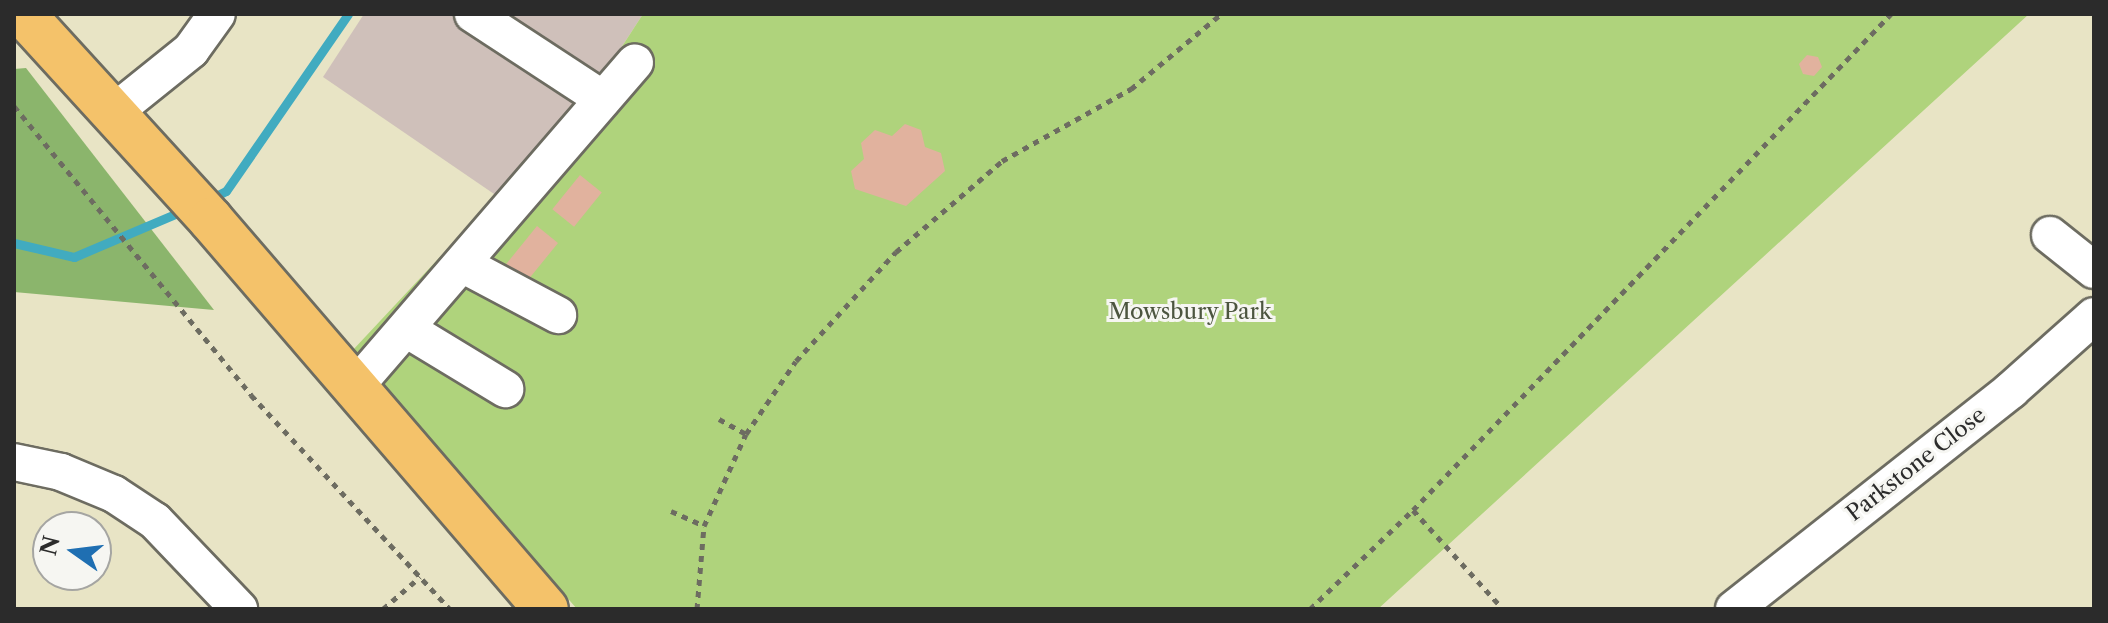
<!DOCTYPE html>
<style>
body{margin:0}
#map{position:relative;width:2108px;height:623px;overflow:hidden;background:#e8e4c5;font-family:"Libre Caslon Text",serif}
div>[style]{position:absolute}
.industrial>*{inset:0;background:#cfc0ba}
.green>*{inset:0;background:#afd37c}
.forest>*{inset:0;background:#8bb56c}
.stream>*{height:9px;margin:-4.5px;padding:0 4.5px;transform-origin:4.5px;border-radius:4.5px;background:#41abc0}
.building>*{inset:0;background:#e1b29e;transform-origin:0 0}
.path>*{height:5px;margin-top:-2.5px;transform-origin:0;background:repeating-linear-gradient(90deg,#6d6c61 0 6px,transparent 0 12px)}
.roads{filter:drop-shadow(2px 0 #6d6c61) drop-shadow(-2px 0 #6d6c61) drop-shadow(0 2px #6d6c61) drop-shadow(0 -2px #6d6c61)}
.minor>*{height:36px;margin:-18px;padding:0 18px;transform-origin:18px;border-radius:18px;background:#fff}
.major>*{height:44px;margin:-22px;padding:0 22px;transform-origin:22px;border-radius:22px;background:#f4c26a}
span{translate:-50% -50%;white-space:nowrap;text-align:center;line-height:1.15;-webkit-text-stroke:6px #f6f6f2;paint-order:stroke}
.park-label{font-size:22px;color:#4c553f}
.street-label{font-size:22px;color:#2b2b2b}
.frame{position:absolute;inset:0;border:16px solid #2b2b2b;pointer-events:none}
.north{position:absolute;left:32px;top:511px;width:80px;height:80px;box-sizing:border-box;background:#f6f6f2;border:2px solid #a5a5a2;border-radius:50%;rotate:284deg;font-size:22px;font-weight:700;line-height:32px;text-align:center;color:#2b2b2b}
.north::after{content:'';display:block;margin:auto;width:28px;height:36px;background:#1f6fb2;clip-path:polygon(50% 0,100% 100%,50% 72%,0 100%)}
</style>
<div id="map">
<div class="industrial">
<div style="clip-path:polygon(364px 14px,643px 14px,621px 48px,497px 196px,323px 77px)"></div>
</div>
<div class="green">
<div style="clip-path:polygon(643px 14px,2029px 14px,1378px 609px,577px 609px,352px 351px,497px 196px,621px 48px)"></div>
</div>
<div class="forest">
<div style="clip-path:polygon(26px 68px,214px 310px,14px 292px,14px 69px)"></div>
</div>
<div class="stream">
<div style="left:208px;top:200px;width:20px;rotate:-27deg"></div>
<div style="left:226px;top:191px;width:215px;rotate:-55.4deg"></div>
<div style="left:14px;top:243px;width:62px;rotate:13.1deg"></div>
<div style="left:74px;top:257px;width:123px;rotate:-23deg"></div>
</div>
<div class="building">
<div style="clip-path:polygon(1807px 55px,1818px 57px,1822px 67px,1814px 76px,1803px 74px,1799px 64px)"></div>
<div style="clip-path:polygon(905px 124px,921px 130px,925px 147px,941px 153px,945px 171px,906px 206px,855px 189px,851px 171px,864px 159px,861px 143px,875px 130px,892px 136px)"></div>
<div style="left:580px;top:175px;width:28px;height:44px;rotate:39deg"></div>
<div style="left:537px;top:226px;width:27px;height:49px;rotate:39deg"></div>
</div>
<div class="path">
<div style="left:14px;top:106px;width:374px;rotate:50.6deg"></div>
<div style="left:251px;top:395px;width:292px;rotate:47.1deg"></div>
<div style="left:719px;top:419px;width:31px;rotate:29deg"></div>
<div style="left:1413px;top:510px;width:134px;rotate:47.7deg"></div>
<div style="left:671px;top:511px;width:36px;rotate:24deg"></div>
<div style="left:383px;top:609px;width:49px;rotate:-40.9deg"></div>
<div style="left:697px;top:609px;width:83px;rotate:-85.2deg"></div>
<div style="left:704px;top:526px;width:101px;rotate:-65.5deg"></div>
<div style="left:746px;top:434px;width:88px;rotate:-55.6deg"></div>
<div style="left:796px;top:361px;width:148px;rotate:-47.5deg"></div>
<div style="left:896px;top:252px;width:140px;rotate:-40.6deg"></div>
<div style="left:1002px;top:161px;width:148px;rotate:-29.2deg"></div>
<div style="left:1131px;top:89px;width:117px;rotate:-39.8deg"></div>
<div style="left:1310px;top:609px;width:143px;rotate:-43.9deg"></div>
<div style="left:1413px;top:510px;width:689px;rotate:-46.06deg"></div>
</div>
<div class="roads">
<div class="minor">
<div style="left:473px;top:14px;width:155px;rotate:33.2deg"></div>
<div style="left:114px;top:112px;width:99px;rotate:-38.8deg"></div>
<div style="left:191px;top:50px;width:44px;rotate:-54.2deg"></div>
<div style="left:2050px;top:235px;width:56px;rotate:38.5deg"></div>
<div style="left:462px;top:264px;width:109px;rotate:28deg"></div>
<div style="left:408px;top:330px;width:114px;rotate:31.3deg"></div>
<div style="left:354px;top:388px;width:430px;rotate:-49.2deg"></div>
<div style="left:14px;top:462px;width:48px;rotate:12deg"></div>
<div style="left:61px;top:472px;width:57px;rotate:22.5deg"></div>
<div style="left:114px;top:494px;width:49px;rotate:33.4deg"></div>
<div style="left:155px;top:521px;width:122px;rotate:46.3deg"></div>
<div style="left:1734px;top:609px;width:353px;rotate:-38.3deg"></div>
<div style="left:2011px;top:390px;width:111px;rotate:-41.7deg"></div>
</div>
<div class="major">
<div style="left:23px;top:14px;width:279px;rotate:47.6deg"></div>
<div style="left:211px;top:220px;width:513px;rotate:49.27deg"></div>
</div>
</div>
<div class="park-label">
<span style="left:1190px;top:312px">Mowsbury Park</span>
</div>
<div class="street-label">
<span style="left:1916px;top:464px;rotate:-38deg">Parkstone Close</span>
</div>
<div class="frame"></div>
<div class="north">N</div>
</div>
